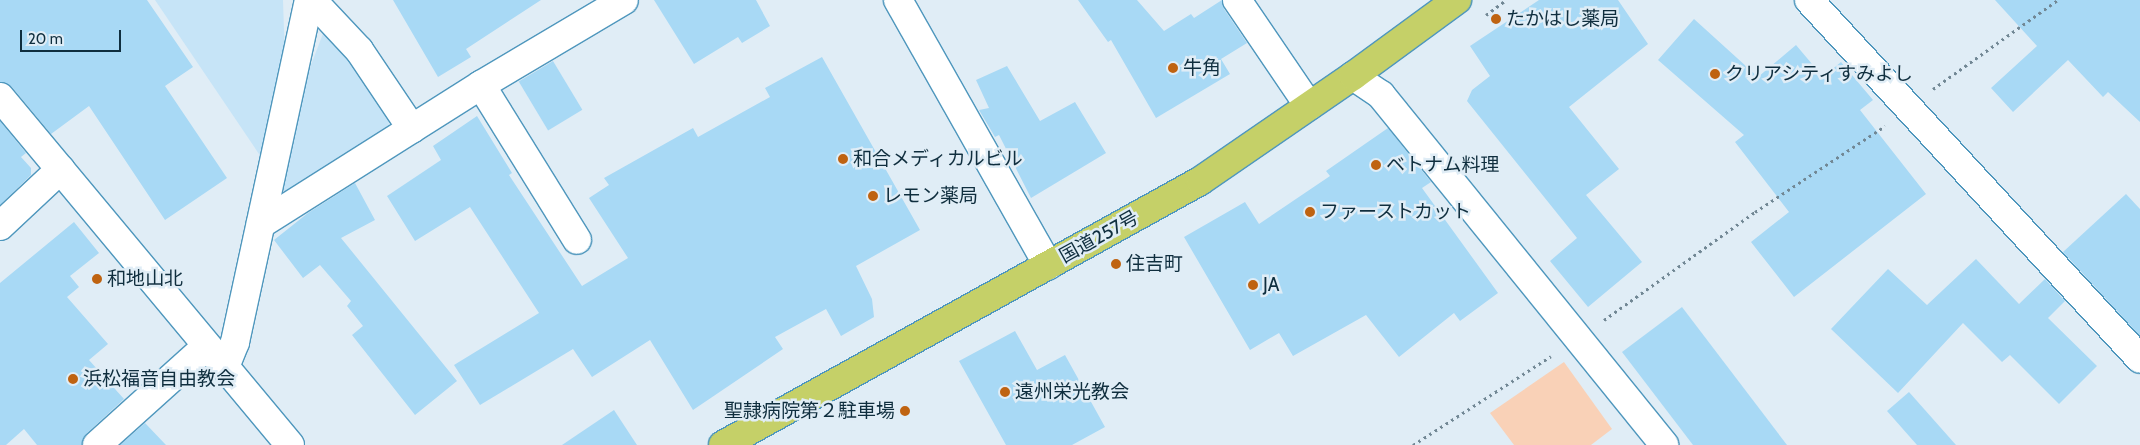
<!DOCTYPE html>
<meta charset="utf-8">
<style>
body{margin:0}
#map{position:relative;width:2140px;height:445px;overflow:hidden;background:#e0edf6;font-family:Cabin,"Noto Sans JP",sans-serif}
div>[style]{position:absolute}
.built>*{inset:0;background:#c6e4f7}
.green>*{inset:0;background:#f9d1b7}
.building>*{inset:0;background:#a8d9f5;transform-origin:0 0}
.path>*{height:3px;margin-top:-1.5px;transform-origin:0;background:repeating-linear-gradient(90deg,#718794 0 2.5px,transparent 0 6.5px)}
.roads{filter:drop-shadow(1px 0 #4f97bd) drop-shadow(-1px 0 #4f97bd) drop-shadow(0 1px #4f97bd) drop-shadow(0 -1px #4f97bd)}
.minor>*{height:28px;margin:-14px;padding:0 14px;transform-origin:14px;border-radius:14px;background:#fff}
.highway>*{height:28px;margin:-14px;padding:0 14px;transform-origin:14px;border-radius:14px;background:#c5d068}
.dots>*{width:14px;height:14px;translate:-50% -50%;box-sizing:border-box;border:2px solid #e0edf6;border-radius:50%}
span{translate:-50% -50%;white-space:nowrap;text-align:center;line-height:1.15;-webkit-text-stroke:5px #e0edf6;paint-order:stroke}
.poi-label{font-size:19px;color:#0f2e3e}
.left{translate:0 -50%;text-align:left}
.right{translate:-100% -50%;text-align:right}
.street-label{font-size:19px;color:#0f2e3e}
.scale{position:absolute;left:20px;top:30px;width:101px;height:22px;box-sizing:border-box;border:2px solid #0f2e3e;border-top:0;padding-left:6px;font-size:15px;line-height:18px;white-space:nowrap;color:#0f2e3e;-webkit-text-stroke:4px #e0edf6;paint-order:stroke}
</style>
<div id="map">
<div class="built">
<div style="clip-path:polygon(155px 0,283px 0,285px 60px,261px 157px)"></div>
<div style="clip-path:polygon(324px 31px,346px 56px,388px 116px,389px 126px,287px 192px,282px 190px,309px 70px)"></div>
</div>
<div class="green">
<div style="clip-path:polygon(1564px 362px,1612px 429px,1591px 445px,1514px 445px,1490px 413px)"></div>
</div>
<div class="building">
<div style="clip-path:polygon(0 0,147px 0,193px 67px,165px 86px,227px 178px,165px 220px,89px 106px,51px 134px,12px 87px,0 82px)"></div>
<div style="clip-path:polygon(393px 0,541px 0,466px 49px,471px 57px,438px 77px)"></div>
<div style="clip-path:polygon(654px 0,756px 0,770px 26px,742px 43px,738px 37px,694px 64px)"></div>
<div style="clip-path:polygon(1078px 0,1137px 0,1164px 31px,1191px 14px,1194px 18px,1222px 0,1224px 9px,1247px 43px,1221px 59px,1230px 74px,1156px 118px,1111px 40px,1108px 42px)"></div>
<div style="clip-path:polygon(1539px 0,1618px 0,1648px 44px,1569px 107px,1619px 169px,1586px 195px,1642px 262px,1588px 307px,1550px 261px,1577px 238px,1467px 101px,1472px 90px,1490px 76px,1470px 46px)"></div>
<div style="clip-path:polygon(1995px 0,2140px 0,2140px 122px,2108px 92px,2103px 97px,2068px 60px,2013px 112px,1991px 88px,2037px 46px)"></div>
<div style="clip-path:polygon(1694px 19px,1758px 77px,1796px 45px,1823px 77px,1841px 62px,1873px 100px,1860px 110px,1926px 194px,1794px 297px,1751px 242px,1789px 212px,1735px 142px,1744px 135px,1658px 60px)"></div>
<div style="clip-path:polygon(822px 57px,920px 230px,856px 266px,872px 299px,874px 317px,841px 336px,826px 309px,775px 337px,783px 349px,693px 410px,650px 340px,592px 377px,573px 349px,480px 405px,454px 365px,539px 313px,470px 207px,415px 241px,387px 196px,441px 160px,433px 146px,477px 116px,512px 173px,509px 175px,582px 286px,628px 258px,589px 198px,609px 185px,604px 178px,693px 128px,698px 137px,770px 97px,765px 88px)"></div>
<div style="left:553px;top:61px;width:57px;height:40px;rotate:59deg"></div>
<div style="clip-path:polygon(1007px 66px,1040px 121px,1075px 102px,1106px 153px,1031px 198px,999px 135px,995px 137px,979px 110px,989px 108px,976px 80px)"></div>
<div style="clip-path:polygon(0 121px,26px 153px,21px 157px,31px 168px,31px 175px,0 205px)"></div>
<div style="clip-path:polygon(1388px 128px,1431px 182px,1422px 188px,1498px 293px,1460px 321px,1454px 313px,1399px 357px,1366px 315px,1293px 356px,1279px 333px,1250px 350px,1184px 237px,1245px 202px,1259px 224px,1330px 176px,1326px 171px)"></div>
<div style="clip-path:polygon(355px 183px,375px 220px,341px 238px,457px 381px,415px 415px,352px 335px,363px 326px,347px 306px,351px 301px,320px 265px,303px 278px,274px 240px,308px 213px)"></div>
<div style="clip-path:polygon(2126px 194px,2140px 209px,2140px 336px,2063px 252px)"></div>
<div style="clip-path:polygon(74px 222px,99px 253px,70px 276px,79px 287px,67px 297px,108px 344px,89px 360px,124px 399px,87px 433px,82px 445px,37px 445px,24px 429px,6px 445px,0 445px,0 283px)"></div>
<div style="clip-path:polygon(1976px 259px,2019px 304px,2045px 279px,2065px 301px,2048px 318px,2097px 366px,2059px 404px,2010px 355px,2002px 362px,1963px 323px,1898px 393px,1831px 329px,1888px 269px,1927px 305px)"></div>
<div style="clip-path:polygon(1682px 307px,1787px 445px,1693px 445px,1622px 352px)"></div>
<div style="clip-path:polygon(1015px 331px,1037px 370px,1065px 355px,1105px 427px,1072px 445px,1006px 445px,959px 361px)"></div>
<div style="clip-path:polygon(1909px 392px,1956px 445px,1917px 445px,1887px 411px)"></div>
<div style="clip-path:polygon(614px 410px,637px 445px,562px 445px)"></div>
<div style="clip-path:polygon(145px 423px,166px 445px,120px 445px)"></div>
</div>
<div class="path">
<div style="left:1486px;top:15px;width:25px;rotate:-37deg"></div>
<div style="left:1933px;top:89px;width:153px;rotate:-35.5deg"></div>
<div style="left:1604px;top:320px;width:186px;rotate:-35.6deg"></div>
<div style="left:1755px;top:212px;width:156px;rotate:-33.5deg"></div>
<div style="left:1413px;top:445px;width:164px;rotate:-32.8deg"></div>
</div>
<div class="roads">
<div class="minor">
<div style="left:312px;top:0;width:69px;rotate:46.8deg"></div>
<div style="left:359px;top:50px;width:95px;rotate:56.1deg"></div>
<div style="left:898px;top:0;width:305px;rotate:60.5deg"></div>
<div style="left:1237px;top:0;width:128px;rotate:55.8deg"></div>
<div style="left:1809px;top:0;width:488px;rotate:47.3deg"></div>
<div style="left:1353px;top:76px;width:34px;rotate:34deg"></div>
<div style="left:1381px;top:95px;width:450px;rotate:51deg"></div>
<div style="left:481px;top:85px;width:182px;rotate:58.2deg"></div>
<div style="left:0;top:97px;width:453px;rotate:50.2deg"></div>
<div style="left:261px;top:224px;width:260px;rotate:-32.3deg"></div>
<div style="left:481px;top:85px;width:166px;rotate:-30.7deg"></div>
<div style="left:0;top:226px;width:83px;rotate:-43.1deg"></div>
<div style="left:225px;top:367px;width:27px;rotate:-68deg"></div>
<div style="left:235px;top:342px;width:350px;rotate:-77.8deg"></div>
<div style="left:97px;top:445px;width:147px;rotate:-42deg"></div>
</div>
<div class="highway">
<div style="left:723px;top:445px;width:545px;rotate:-28.96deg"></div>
<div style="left:1200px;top:181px;width:186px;rotate:-34.5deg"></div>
<div style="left:1353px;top:76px;width:129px;rotate:-36.2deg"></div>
</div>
</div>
<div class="dots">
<div style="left:1496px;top:19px;background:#bf6311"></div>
<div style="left:1173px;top:68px;background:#bf6311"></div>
<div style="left:1715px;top:74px;background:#bf6311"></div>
<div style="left:843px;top:159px;background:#bf6311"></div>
<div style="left:1376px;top:165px;background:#bf6311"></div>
<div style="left:873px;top:196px;background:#bf6311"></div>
<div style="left:1310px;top:212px;background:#bf6311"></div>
<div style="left:1116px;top:264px;background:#bf6311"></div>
<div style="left:97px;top:279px;background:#bf6311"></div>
<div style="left:1253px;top:285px;background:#bf6311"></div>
<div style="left:73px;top:379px;background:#bf6311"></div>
<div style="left:1005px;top:392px;background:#bf6311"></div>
<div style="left:905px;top:411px;background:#bf6311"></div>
</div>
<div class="poi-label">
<span class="left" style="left:1506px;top:19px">たかはし薬局</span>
<span class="left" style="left:1183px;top:68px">牛角</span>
<span class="left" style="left:1725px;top:74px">クリアシティすみよし</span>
<span class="left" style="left:853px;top:159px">和合メディカルビル</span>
<span class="left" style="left:1386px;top:165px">ベトナム料理</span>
<span class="left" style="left:883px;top:196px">レモン薬局</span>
<span class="left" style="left:1320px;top:212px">ファーストカット</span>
<span class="left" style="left:1126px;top:264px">住吉町</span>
<span class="left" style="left:107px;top:279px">和地山北</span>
<span class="left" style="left:1263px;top:285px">JA</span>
<span class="left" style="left:83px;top:379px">浜松福音自由教会</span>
<span class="left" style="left:1015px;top:392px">遠州栄光教会</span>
<span class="right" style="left:895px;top:411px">聖隷病院第２駐車場</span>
</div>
<div class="street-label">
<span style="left:1099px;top:237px;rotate:-29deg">国道257号</span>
</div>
<div class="scale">20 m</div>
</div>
